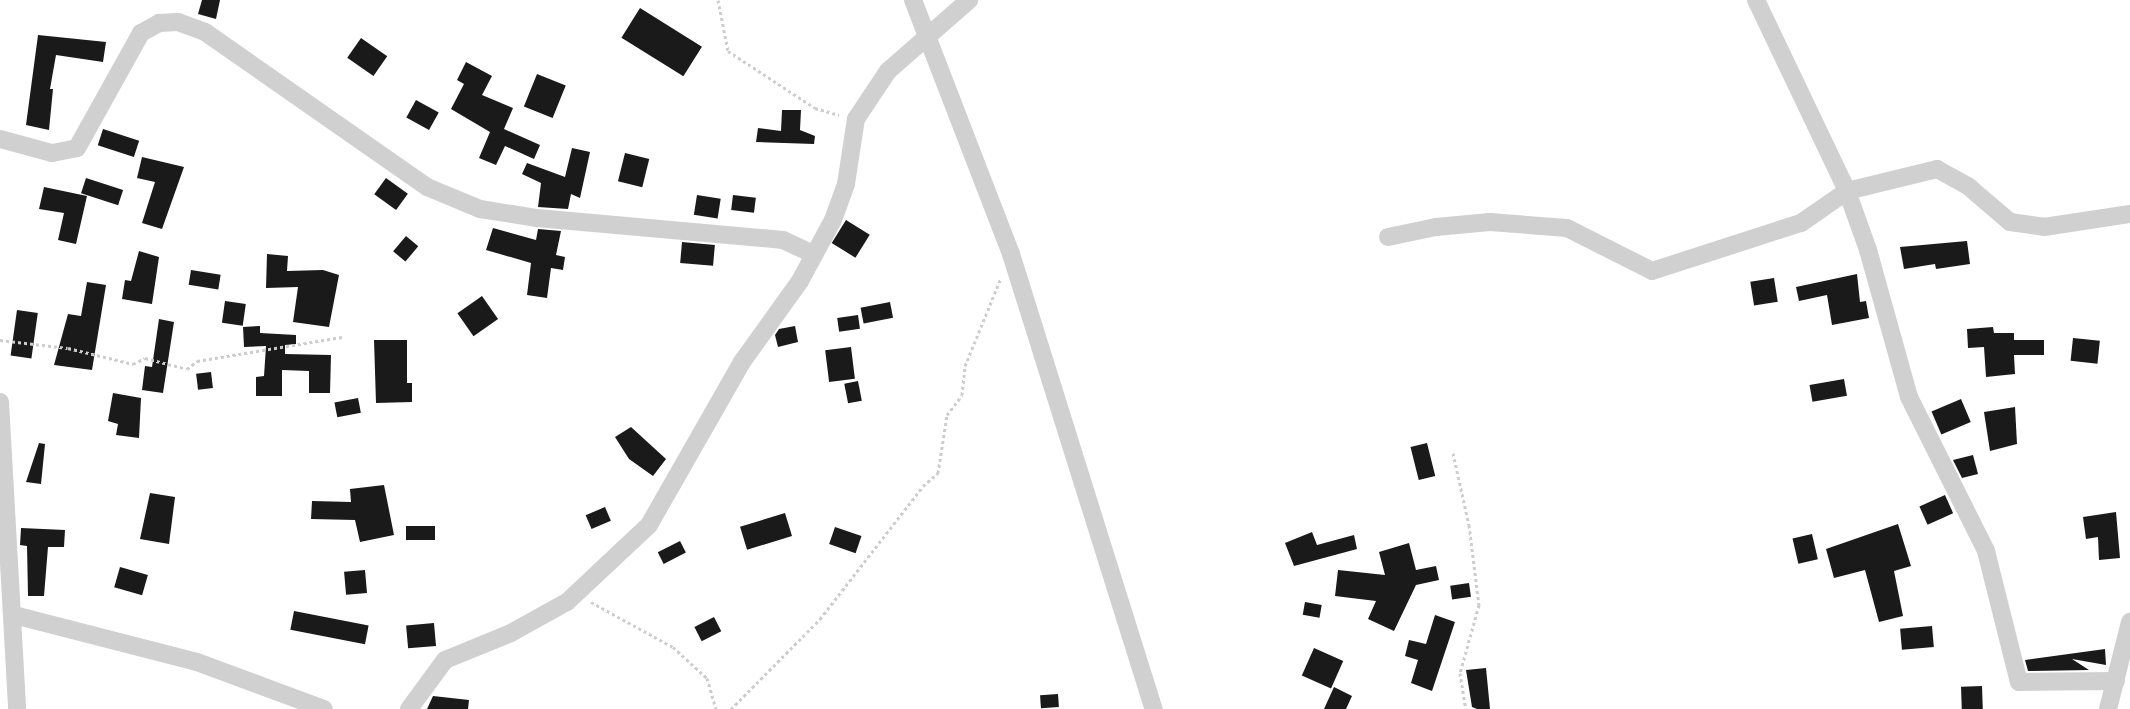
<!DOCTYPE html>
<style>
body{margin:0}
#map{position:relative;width:2130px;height:709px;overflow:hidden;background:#fff;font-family:"Noto Sans",sans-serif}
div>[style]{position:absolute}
.building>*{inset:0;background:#1a1a1a;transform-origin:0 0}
.path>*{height:3px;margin-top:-1.5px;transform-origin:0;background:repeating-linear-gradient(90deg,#cdcdcd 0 3px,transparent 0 6px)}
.minor>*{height:18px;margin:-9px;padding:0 9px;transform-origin:9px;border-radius:9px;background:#d0d0d0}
span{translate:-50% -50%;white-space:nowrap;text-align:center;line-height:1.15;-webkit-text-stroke:6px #fff;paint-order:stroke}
</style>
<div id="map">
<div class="building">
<div style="clip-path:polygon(202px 0,220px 0,216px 19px,198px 14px)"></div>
<div style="left:640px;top:8px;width:73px;height:35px;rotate:32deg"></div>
<div style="clip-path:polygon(38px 35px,106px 42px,103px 62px,56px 55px,50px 89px,53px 89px,49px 130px,26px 125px)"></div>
<div style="left:361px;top:38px;width:32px;height:24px;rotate:35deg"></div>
<div style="clip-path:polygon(466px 62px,492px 76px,482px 95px,513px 108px,504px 129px,540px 145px,534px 159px,505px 146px,496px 165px,479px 158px,490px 132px,451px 109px,464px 84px,457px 80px)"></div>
<div style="left:537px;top:74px;width:31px;height:35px;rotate:22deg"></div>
<div style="left:416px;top:100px;width:26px;height:20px;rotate:29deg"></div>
<div style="clip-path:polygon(782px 110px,801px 110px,800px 130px,815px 136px,814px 144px,756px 142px,758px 128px,781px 131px)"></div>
<div style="left:103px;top:129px;width:38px;height:17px;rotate:18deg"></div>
<div style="clip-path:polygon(572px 148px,590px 152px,580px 198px,571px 194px,568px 209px,538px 207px,541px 183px,522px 174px,527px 163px,565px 177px)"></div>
<div style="left:625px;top:153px;width:25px;height:29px;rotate:14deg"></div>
<div style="clip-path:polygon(142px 157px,184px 167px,162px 229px,142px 223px,155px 182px,137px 178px)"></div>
<div style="left:86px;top:178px;width:39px;height:16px;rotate:18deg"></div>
<div style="left:386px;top:178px;width:27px;height:20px;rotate:36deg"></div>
<div style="clip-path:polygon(44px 187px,87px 196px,76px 244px,58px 240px,64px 213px,39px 209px)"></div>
<div style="left:697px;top:195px;width:24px;height:20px;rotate:9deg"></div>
<div style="left:733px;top:195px;width:23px;height:15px;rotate:7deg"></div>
<div style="left:846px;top:220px;width:28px;height:27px;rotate:32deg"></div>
<div style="clip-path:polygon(493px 228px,536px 240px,538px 229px,561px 231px,556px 255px,565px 257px,563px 270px,551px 268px,547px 298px,527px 295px,531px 263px,486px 250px)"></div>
<div style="left:406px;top:236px;width:16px;height:20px;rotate:40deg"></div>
<div style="clip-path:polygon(1967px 241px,1970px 264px,1936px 269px,1935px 264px,1904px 269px,1900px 247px)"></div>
<div style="left:682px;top:242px;width:33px;height:21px;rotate:5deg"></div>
<div style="clip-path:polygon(139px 251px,159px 257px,152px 304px,122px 299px,125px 280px,131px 281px)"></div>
<div style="clip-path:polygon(267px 254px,288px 256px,287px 271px,323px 270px,339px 275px,329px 327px,293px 322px,298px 287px,266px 288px)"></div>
<div style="left:191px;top:270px;width:30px;height:15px;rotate:9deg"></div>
<div style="clip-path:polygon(1857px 274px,1860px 302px,1866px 301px,1869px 318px,1832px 325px,1827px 295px,1799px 301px,1796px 287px)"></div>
<div style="left:1774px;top:278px;width:24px;height:24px;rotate:81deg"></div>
<div style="clip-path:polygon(87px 282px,106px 285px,92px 370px,54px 365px,68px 314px,81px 316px)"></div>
<div style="left:482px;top:296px;width:28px;height:30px;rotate:55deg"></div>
<div style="left:225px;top:301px;width:21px;height:22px;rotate:8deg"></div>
<div style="left:890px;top:302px;width:16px;height:30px;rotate:79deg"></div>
<div style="left:17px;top:310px;width:21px;height:46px;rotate:8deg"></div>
<div style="left:858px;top:315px;width:14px;height:21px;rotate:82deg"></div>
<div style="clip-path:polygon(159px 319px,174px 322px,163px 393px,142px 390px,145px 366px,152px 367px)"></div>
<div style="clip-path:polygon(260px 326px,260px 333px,296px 335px,296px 344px,285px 345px,285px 354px,331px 355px,330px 393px,309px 393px,309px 371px,282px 370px,282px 396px,256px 396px,256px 377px,264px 376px,266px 346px,244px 347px,243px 327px)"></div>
<div style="clip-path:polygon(795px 326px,798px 342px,778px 347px,775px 335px,779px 329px)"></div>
<div style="clip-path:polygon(1993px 327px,1994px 333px,2014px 333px,2014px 340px,2044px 340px,2044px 355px,2014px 355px,2015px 374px,1986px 377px,1984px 347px,1968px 348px,1967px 329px)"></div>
<div style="left:2073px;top:338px;width:27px;height:23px;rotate:6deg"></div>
<div style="clip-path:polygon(374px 340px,407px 340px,407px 383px,412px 383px,412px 402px,376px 403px)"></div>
<div style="left:851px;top:347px;width:32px;height:26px;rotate:83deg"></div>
<div style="left:211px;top:372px;width:16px;height:15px;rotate:83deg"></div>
<div style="left:1844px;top:379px;width:17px;height:35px;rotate:80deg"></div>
<div style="left:858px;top:381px;width:20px;height:14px;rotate:79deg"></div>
<div style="clip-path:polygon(113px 393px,141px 398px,139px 438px,116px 435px,118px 424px,108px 421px)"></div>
<div style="left:358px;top:398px;width:15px;height:24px;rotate:79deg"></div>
<div style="left:1961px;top:399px;width:25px;height:32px;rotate:67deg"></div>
<div style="clip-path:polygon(2015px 407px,2017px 444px,1990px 451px,1984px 412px)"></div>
<div style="clip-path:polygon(631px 427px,666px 459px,653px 476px,629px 459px,615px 437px)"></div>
<div style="clip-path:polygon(39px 443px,45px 444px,41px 484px,26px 482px)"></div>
<div style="left:1427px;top:443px;width:34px;height:17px;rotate:76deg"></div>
<div style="clip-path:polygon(1973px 455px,1978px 474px,1962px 478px,1953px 460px)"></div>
<div style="clip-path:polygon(384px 485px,394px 535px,360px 542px,355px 520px,311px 519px,312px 501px,351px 502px,350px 489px)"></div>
<div style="clip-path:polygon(150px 493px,175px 497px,169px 544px,140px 539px)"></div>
<div style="left:1945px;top:495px;width:20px;height:28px;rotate:66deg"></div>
<div style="left:605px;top:507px;width:15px;height:21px;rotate:67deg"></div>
<div style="clip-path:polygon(2116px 512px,2120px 558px,2099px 560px,2098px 537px,2086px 539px,2083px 517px)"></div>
<div style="left:785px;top:513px;width:24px;height:47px;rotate:73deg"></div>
<div style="clip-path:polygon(1898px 524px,1911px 566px,1894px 571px,1903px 616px,1879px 622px,1865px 570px,1834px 578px,1826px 549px)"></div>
<div style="left:406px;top:526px;width:29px;height:14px"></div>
<div style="left:835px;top:527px;width:28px;height:18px;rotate:19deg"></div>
<div style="clip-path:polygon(21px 528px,65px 530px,64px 547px,48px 547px,44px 596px,28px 596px,27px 546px,20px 545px)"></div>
<div style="clip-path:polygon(1312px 532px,1317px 545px,1354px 535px,1357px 549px,1294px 566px,1285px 543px)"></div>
<div style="left:1812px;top:534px;width:26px;height:20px;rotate:77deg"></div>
<div style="left:680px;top:541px;width:13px;height:25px;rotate:63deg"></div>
<div style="clip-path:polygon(1409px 543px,1416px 570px,1436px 566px,1439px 580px,1416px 585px,1394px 631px,1368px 619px,1376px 601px,1335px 596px,1338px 570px,1385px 575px,1379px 552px)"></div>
<div style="left:120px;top:567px;width:29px;height:21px;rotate:16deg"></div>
<div style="left:365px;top:570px;width:23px;height:21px;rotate:85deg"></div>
<div style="left:1469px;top:583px;width:14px;height:19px;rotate:82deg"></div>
<div style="left:1305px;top:602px;width:17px;height:13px;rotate:10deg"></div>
<div style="left:294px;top:611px;width:76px;height:19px;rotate:11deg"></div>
<div style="clip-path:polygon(1435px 615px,1455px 622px,1432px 691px,1411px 683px,1418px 660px,1405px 656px,1409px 640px,1426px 644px)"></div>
<div style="left:714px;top:617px;width:16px;height:22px;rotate:63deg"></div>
<div style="left:434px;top:623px;width:23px;height:28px;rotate:85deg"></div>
<div style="left:1932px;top:626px;width:21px;height:32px;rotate:85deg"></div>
<div style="left:1314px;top:648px;width:32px;height:30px;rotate:24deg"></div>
<div style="clip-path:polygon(2105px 649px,2106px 665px,2072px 659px,2089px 670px,2028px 671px,2025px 660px)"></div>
<div style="clip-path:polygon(1486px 668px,1490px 709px,1477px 709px,1472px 707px,1466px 670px)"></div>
<div style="left:1982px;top:686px;width:23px;height:21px;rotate:88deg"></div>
<div style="clip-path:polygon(1334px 687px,1352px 696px,1346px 709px,1324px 709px)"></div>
<div style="left:1058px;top:694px;width:13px;height:18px;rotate:86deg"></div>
<div style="clip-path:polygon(433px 696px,469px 700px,468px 709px,427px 709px)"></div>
</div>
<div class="path">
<div style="left:718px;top:0;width:52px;rotate:78.9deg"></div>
<div style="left:728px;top:51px;width:104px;rotate:33.2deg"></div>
<div style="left:815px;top:108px;width:25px;rotate:16deg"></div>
<div style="left:0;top:340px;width:68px;rotate:6.7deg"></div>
<div style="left:68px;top:348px;width:67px;rotate:13.8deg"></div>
<div style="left:133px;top:364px;width:13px;rotate:-27deg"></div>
<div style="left:145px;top:358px;width:43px;rotate:14.7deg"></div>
<div style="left:187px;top:369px;width:13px;rotate:-39deg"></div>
<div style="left:197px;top:361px;width:147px;rotate:-9.4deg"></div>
<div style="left:1453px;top:453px;width:74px;rotate:77.5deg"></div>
<div style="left:1469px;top:525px;width:81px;rotate:82.9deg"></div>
<div style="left:1479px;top:605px;width:71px;rotate:105.6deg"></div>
<div style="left:1460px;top:673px;width:36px;rotate:81deg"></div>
<div style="left:591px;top:602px;width:94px;rotate:28.8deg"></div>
<div style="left:673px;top:647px;width:46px;rotate:42.4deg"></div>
<div style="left:707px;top:678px;width:32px;rotate:74deg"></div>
<div style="left:731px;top:709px;width:127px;rotate:-45.3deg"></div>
<div style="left:820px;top:619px;width:168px;rotate:-52.2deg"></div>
<div style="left:923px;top:486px;width:20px;rotate:-41deg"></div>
<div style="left:938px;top:473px;width:59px;rotate:-81.2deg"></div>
<div style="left:947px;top:415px;width:25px;rotate:-53deg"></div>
<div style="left:962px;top:395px;width:29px;rotate:-84deg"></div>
<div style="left:965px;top:366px;width:95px;rotate:-67.8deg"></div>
</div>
<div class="minor">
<div style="left:913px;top:0;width:272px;rotate:68.9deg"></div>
<div style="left:1011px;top:254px;width:477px;rotate:72.6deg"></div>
<div style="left:1756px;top:0;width:212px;rotate:64.5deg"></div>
<div style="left:1847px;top:191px;width:63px;rotate:70.4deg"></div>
<div style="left:1868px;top:250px;width:153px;rotate:74.4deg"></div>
<div style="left:1909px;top:397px;width:172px;rotate:63.4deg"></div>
<div style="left:1986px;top:551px;width:135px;rotate:75.9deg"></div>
<div style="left:2019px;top:682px;width:97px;rotate:-0.6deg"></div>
<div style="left:0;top:139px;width:54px;rotate:15.1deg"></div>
<div style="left:52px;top:153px;width:25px;rotate:-11deg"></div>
<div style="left:77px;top:148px;width:132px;rotate:-60.9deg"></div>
<div style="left:141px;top:33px;width:21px;rotate:-29deg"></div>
<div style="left:159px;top:23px;width:19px;rotate:-3deg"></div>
<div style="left:178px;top:22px;width:29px;rotate:20deg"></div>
<div style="left:205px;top:32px;width:271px;rotate:34.9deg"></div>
<div style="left:427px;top:187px;width:57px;rotate:22.5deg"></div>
<div style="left:480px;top:209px;width:58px;rotate:9deg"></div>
<div style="left:537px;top:218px;width:247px;rotate:5.1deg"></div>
<div style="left:783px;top:240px;width:33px;rotate:25deg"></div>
<div style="left:1388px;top:237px;width:49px;rotate:-11.8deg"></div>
<div style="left:1436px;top:227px;width:54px;rotate:-5.3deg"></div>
<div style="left:1490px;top:222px;width:77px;rotate:4.5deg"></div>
<div style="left:1567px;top:228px;width:95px;rotate:26.8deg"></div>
<div style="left:1652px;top:271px;width:157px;rotate:-17.9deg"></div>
<div style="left:1801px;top:223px;width:56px;rotate:-34.8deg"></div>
<div style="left:1847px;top:191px;width:93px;rotate:-13.7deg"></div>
<div style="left:1937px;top:169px;width:37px;rotate:29deg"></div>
<div style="left:1969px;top:187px;width:54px;rotate:40.5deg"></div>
<div style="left:2010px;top:222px;width:34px;rotate:8deg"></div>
<div style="left:2044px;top:227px;width:87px;rotate:-8.6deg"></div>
<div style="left:0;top:402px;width:307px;rotate:86.8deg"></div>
<div style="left:14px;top:615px;width:189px;rotate:14.4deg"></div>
<div style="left:197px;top:662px;width:135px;rotate:20.3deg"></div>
<div style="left:409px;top:709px;width:61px;rotate:-53.7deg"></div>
<div style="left:445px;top:660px;width:71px;rotate:-22.2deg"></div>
<div style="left:511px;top:633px;width:64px;rotate:-29deg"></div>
<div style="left:567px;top:602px;width:112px;rotate:-43.2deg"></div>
<div style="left:649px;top:525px;width:188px;rotate:-60.3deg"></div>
<div style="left:742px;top:362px;width:100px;rotate:-54.4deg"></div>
<div style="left:800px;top:281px;width:69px;rotate:-61.6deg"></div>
<div style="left:833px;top:220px;width:38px;rotate:-70deg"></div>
<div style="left:846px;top:184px;width:66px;rotate:-81.3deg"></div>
<div style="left:856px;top:119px;width:58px;rotate:-56.3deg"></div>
<div style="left:888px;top:71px;width:108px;rotate:-41.2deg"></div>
<div style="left:2108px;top:709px;width:90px;rotate:-75.8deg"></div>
</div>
</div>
